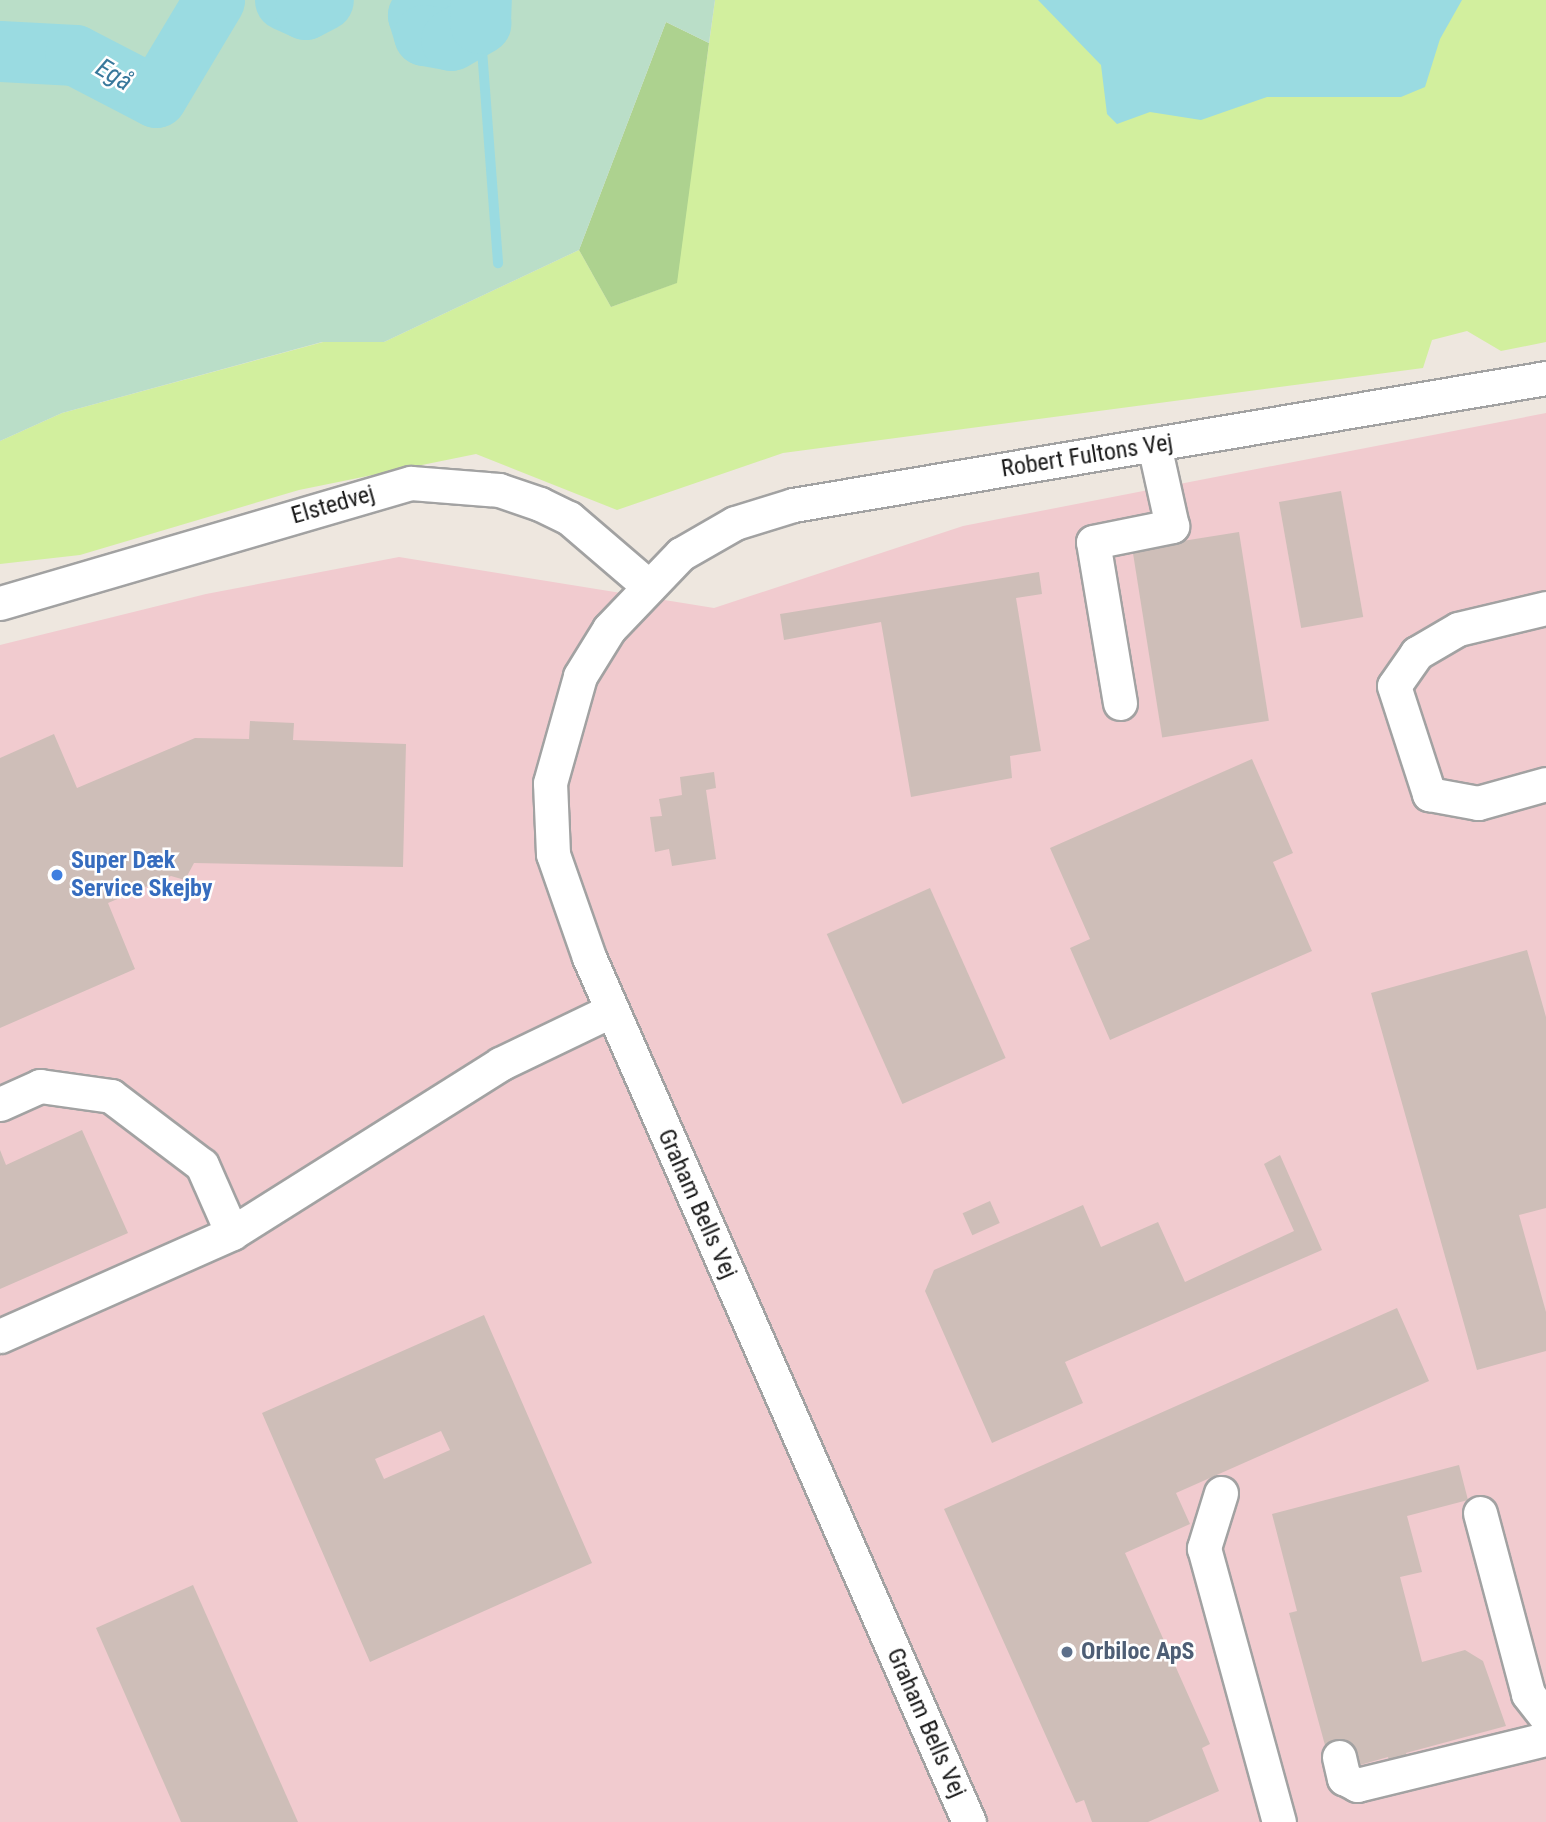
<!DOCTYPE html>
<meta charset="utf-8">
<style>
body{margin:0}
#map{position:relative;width:1546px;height:1822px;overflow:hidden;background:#eee7df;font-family:"Roboto Condensed",sans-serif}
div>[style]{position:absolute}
.commercial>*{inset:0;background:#f1cbcf}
.grass>*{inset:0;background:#d2ef9e}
.forest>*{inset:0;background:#add28f}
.wetland>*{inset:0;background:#badec8}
.water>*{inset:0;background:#9adbe1}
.stream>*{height:10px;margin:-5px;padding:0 5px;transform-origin:5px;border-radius:5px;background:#9adbe1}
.river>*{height:61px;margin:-30.5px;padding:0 30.5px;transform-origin:30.5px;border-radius:30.5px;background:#9adbe1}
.building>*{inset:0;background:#cebeb8;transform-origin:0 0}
.roads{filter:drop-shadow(2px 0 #a2a2a2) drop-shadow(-2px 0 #a2a2a2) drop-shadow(0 2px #a2a2a2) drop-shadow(0 -2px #a2a2a2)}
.minor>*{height:33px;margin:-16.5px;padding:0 16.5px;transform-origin:16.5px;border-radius:16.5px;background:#fff}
.dots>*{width:19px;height:19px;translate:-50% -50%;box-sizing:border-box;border:4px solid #fff;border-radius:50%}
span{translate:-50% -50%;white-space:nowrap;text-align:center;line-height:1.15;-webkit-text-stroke:5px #fff;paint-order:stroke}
.street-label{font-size:24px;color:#1b1b1b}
.shop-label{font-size:24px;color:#366cbe;font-weight:700}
.left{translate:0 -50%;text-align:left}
.service-label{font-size:24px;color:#4e5e75;font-weight:700}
.water-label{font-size:26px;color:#38789b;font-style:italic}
</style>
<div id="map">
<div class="commercial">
<div style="clip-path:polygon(1546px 413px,1546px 1822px,0 1822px,0 645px,206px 594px,399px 557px,714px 608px,963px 526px)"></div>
</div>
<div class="grass">
<div style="clip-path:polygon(715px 0,1546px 0,1546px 342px,1501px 351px,1467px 331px,1432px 340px,1423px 368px,783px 453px,617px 510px,476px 454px,299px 490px,80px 555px,0 564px,0 441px,62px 413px,323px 342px,384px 342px,579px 250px,611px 307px,676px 283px)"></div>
</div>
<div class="forest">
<div style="clip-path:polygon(666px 22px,709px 43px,677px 283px,611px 307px,579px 250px)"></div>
</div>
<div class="wetland">
<div style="clip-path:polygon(0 0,715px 0,709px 43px,666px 22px,579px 250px,384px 342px,322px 342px,62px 413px,0 441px)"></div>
</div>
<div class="water">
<div style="clip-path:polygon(1038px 0,1462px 0,1440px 39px,1425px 87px,1401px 97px,1267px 97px,1201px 120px,1150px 112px,1117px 124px,1107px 114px,1101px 65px)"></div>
</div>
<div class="stream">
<div style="left:480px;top:23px;width:241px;rotate:85.7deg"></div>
</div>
<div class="river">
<div style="left:285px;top:0;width:22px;rotate:24deg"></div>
<div style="left:305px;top:9px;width:20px;rotate:-27deg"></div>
<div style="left:428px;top:0;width:18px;rotate:124deg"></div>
<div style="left:418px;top:15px;width:21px;rotate:73deg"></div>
<div style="left:424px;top:35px;width:27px;rotate:10deg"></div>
<div style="left:451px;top:40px;width:34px;rotate:-30deg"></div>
<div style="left:480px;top:23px;width:23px;rotate:-88deg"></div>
<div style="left:0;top:51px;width:75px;rotate:3.1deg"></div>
<div style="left:75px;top:55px;width:91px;rotate:27.4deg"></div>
<div style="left:156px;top:97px;width:113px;rotate:-59.1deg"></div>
</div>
<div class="building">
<div style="left:1341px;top:491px;width:128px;height:63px;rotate:80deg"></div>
<div style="left:1239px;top:532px;width:191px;height:108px;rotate:81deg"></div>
<div style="clip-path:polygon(1039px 572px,1042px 594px,1016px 598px,1041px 751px,1010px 756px,1012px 778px,911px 797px,881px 622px,784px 640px,780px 614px)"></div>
<div style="clip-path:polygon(250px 721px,294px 723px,293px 740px,406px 744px,403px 867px,194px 863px,185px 880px,171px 876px,108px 903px,135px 969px,0 1028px,0 758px,54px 734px,77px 788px,195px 738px,249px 739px)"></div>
<div style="clip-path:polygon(1252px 759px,1293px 853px,1273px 862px,1312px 951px,1110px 1040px,1070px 948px,1090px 939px,1050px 848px)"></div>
<div style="clip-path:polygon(714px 772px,716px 788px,706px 790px,716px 859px,672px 866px,669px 849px,655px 852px,650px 817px,662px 816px,659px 799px,682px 795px,680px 777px)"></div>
<div style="left:930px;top:888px;width:186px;height:113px;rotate:66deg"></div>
<div style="clip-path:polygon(1527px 950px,1546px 1017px,1546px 1208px,1519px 1215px,1546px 1312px,1546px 1351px,1477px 1370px,1371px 993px)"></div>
<div style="clip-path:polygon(82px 1130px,128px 1233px,0 1289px,0 1150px,6px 1165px)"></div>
<div style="clip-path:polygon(1280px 1155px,1322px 1250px,1065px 1362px,1083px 1403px,992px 1443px,925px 1291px,934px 1270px,1083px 1205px,1101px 1247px,1158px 1222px,1185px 1282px,1294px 1231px,1264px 1164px)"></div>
<div style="left:990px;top:1201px;width:24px;height:30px;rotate:66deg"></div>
<div style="clip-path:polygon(1397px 1308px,1429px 1381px,1176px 1493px,1190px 1524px,1125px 1553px,1210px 1744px,1202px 1748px,1219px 1791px,1148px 1822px,1092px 1822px,1084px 1800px,1076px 1803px,944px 1509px)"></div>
<div style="clip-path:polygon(evenodd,484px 1315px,592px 1563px,370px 1662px,262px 1413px,484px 1315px,441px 1431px,450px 1450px,384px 1479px,375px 1459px,441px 1431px)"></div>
<div style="clip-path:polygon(1459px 1465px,1468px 1500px,1407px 1516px,1422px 1572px,1400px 1577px,1422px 1662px,1465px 1650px,1483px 1661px,1506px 1726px,1406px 1753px,1408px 1763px,1391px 1768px,1388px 1757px,1353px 1767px,1326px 1749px,1289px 1613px,1297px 1611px,1272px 1514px)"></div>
<div style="clip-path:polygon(193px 1585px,298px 1822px,181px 1822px,96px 1628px)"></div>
</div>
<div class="roads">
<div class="minor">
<div style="left:0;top:603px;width:428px;rotate:-16.3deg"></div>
<div style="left:411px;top:483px;width:88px;rotate:4.5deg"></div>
<div style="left:499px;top:490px;width:43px;rotate:18.9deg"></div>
<div style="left:540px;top:504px;width:32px;rotate:26deg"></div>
<div style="left:569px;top:518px;width:101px;rotate:40.6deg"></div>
<div style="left:1546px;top:608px;width:90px;rotate:166.6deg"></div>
<div style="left:1458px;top:629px;width:48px;rotate:149.7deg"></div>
<div style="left:1417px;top:653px;width:40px;rotate:124.9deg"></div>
<div style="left:1394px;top:686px;width:114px;rotate:72deg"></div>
<div style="left:1429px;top:794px;width:50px;rotate:10.4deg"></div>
<div style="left:1478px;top:803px;width:71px;rotate:-15.6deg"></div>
<div style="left:1120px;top:703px;width:163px;rotate:-99.5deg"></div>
<div style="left:1093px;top:542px;width:81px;rotate:-11.4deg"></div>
<div style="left:1172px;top:526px;width:83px;rotate:-102.5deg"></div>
<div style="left:0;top:1104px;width:44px;rotate:-24.2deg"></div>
<div style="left:40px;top:1086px;width:72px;rotate:8deg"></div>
<div style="left:111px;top:1096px;width:114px;rotate:37.2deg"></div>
<div style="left:202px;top:1165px;width:74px;rotate:66.2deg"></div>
<div style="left:0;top:1336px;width:254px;rotate:-23.9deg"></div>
<div style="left:232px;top:1233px;width:317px;rotate:-32.2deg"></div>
<div style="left:500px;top:1064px;width:124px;rotate:-25.7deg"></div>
<div style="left:1221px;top:1493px;width:58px;rotate:107.2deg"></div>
<div style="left:1204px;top:1548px;width:284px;rotate:74.7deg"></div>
<div style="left:1480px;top:1513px;width:187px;rotate:75.1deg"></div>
<div style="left:1528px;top:1694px;width:29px;rotate:52deg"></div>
<div style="left:1339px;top:1757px;width:22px;rotate:77deg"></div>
<div style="left:1344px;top:1778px;width:15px;rotate:28deg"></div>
<div style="left:1357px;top:1785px;width:195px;rotate:-13.7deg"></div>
<div style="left:969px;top:1822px;width:945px;rotate:-113.72deg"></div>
<div style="left:589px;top:957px;width:109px;rotate:-109.3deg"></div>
<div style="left:553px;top:854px;width:71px;rotate:-92.4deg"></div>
<div style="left:550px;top:783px;width:111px;rotate:-74.3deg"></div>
<div style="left:580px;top:676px;width:55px;rotate:-58.3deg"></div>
<div style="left:609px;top:629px;width:104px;rotate:-46.2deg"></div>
<div style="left:681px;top:554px;width:62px;rotate:-29.9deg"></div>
<div style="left:735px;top:523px;width:61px;rotate:-17.2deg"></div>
<div style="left:793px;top:505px;width:764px;rotate:-9.57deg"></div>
</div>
</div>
<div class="dots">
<div style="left:57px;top:875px;background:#3f7fe0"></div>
<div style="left:1067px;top:1652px;background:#5c6f8a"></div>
</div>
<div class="street-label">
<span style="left:1087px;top:456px;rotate:-9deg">Robert Fultons Vej</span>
<span style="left:333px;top:505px;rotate:-16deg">Elstedvej</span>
<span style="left:697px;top:1204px;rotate:66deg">Graham Bells Vej</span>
<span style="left:926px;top:1723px;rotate:66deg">Graham Bells Vej</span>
</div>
<div class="shop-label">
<span class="left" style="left:71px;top:875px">Super Dæk<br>Service Skejby</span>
</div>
<div class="service-label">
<span class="left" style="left:1081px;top:1652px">Orbiloc ApS</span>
</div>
<div class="water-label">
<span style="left:114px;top:75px;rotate:31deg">Egå</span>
</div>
</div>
